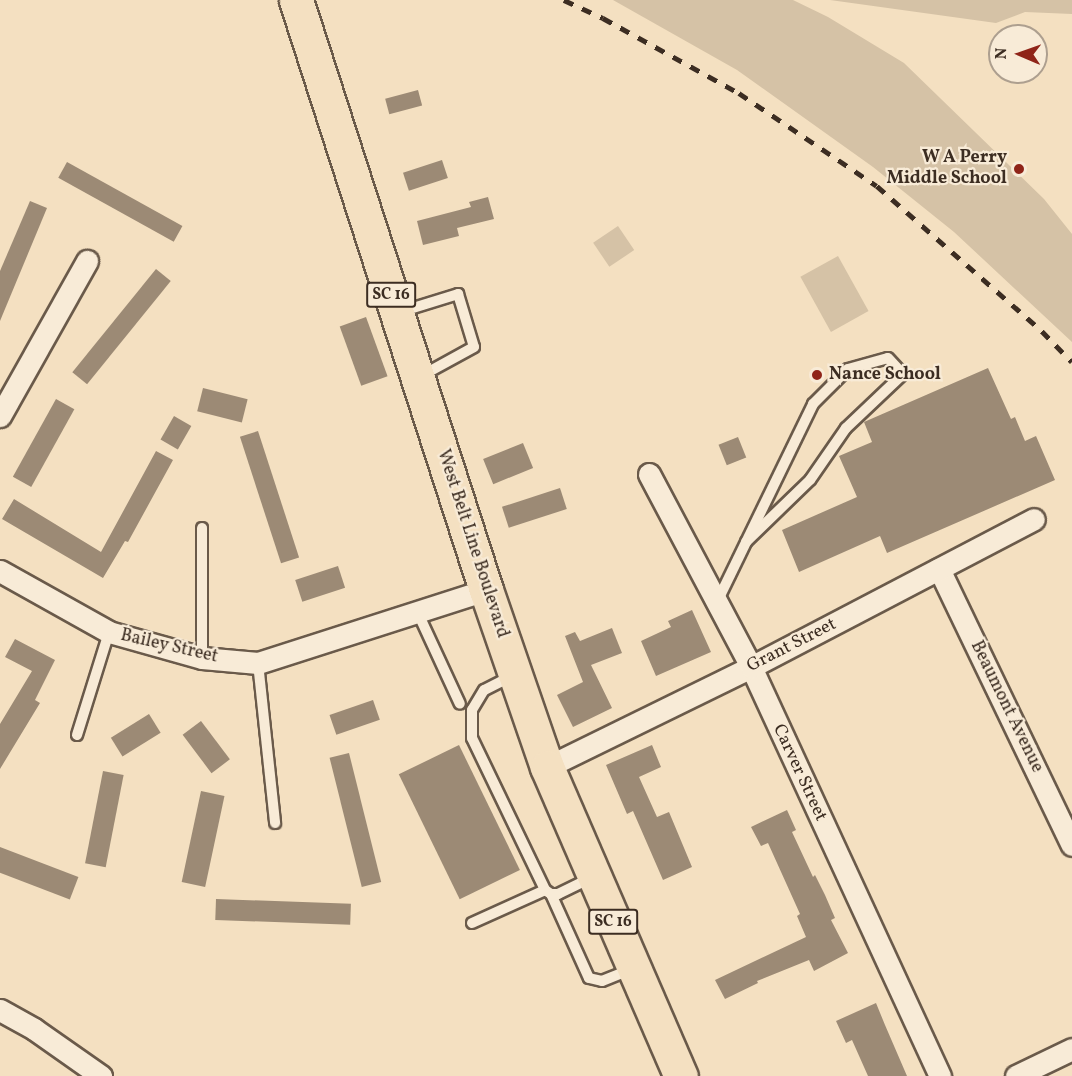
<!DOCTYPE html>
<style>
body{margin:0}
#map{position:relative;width:1072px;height:1076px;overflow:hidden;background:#f4e0c1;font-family:Vollkorn,serif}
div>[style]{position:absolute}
.green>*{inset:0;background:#d5c2a6;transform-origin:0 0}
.building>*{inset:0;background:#9c8a75;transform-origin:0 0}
.roads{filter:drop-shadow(2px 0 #6a5a4a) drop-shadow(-2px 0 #6a5a4a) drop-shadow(0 2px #6a5a4a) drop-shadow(0 -2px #6a5a4a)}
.lane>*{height:10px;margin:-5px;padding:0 5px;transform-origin:5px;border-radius:5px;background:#f8ebd7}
.street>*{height:21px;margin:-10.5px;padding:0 10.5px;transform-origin:10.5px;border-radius:10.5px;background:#f8ebd7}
.primary>*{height:33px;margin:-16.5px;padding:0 16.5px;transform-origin:16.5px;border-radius:16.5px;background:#f4e0c1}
.rail>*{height:4.5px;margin-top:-2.25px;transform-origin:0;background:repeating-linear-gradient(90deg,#3c2d22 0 10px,transparent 0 20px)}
.dots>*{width:16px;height:16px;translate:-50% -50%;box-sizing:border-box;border:3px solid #f8ebd7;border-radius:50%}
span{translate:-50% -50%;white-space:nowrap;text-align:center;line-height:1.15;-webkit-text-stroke:4.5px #f8ebd7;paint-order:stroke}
.shield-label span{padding:2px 4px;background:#f8ebd7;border:2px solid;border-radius:4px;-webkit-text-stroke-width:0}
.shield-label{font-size:16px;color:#3c2d22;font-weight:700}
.poi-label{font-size:18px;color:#3c2d22;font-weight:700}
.right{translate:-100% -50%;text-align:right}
.left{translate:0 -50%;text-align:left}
.street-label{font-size:18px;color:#3c2d22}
.north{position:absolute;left:988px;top:24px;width:60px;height:60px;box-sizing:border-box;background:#f8ebd7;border:2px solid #ad9f8f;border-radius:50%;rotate:272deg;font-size:16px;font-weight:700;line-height:24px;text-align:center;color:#3c2d22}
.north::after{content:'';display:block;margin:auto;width:21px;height:27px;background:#8f2418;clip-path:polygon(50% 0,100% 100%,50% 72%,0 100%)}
</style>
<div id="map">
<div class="green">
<div style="clip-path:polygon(613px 0,793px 0,828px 17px,904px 63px,1044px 199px,1072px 234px,1072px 342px,954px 232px,873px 167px,737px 70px)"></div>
<div style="clip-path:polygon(830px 0,1072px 0,1072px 14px,1025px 12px,996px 23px)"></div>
<div style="left:618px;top:226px;width:29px;height:30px;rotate:56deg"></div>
<div style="left:838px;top:256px;width:63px;height:43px;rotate:61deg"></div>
</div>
<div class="building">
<div style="left:418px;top:90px;width:16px;height:34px;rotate:75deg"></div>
<div style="left:442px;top:160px;width:19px;height:41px;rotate:72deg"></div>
<div style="left:67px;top:162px;width:132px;height:18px;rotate:29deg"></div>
<div style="clip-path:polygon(488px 197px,494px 219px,457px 228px,459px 236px,423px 245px,417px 221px,471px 207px,469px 202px)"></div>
<div style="clip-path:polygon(30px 201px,47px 208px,0 321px,0 271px)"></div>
<div style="left:156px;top:269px;width:19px;height:133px;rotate:39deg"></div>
<div style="left:366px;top:317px;width:63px;height:28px;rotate:70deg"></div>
<div style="clip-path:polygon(988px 368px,1011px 419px,1015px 417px,1025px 441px,1036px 436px,1055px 480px,887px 553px,880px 536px,799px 572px,782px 530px,857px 497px,839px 456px,872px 442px,864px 422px)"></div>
<div style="left:203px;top:388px;width:46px;height:24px;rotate:14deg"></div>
<div style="left:56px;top:399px;width:21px;height:89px;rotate:29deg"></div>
<div style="left:174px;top:416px;width:20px;height:27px;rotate:30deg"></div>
<div style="left:258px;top:431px;width:133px;height:19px;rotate:72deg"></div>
<div style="left:738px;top:437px;width:22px;height:21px;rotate:68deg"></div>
<div style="left:523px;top:443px;width:27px;height:43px;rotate:68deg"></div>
<div style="clip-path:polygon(156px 451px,173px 460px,128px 542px,125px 541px,103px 578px,2px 519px,14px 499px,101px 552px)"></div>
<div style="left:560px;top:488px;width:22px;height:61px;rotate:72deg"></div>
<div style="left:338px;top:566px;width:23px;height:45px;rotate:72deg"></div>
<div style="clip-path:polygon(692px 610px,711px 652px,656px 676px,641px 641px,671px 627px,668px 621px)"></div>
<div style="clip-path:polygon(612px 628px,622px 653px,591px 665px,612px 708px,573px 727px,557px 695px,583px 682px,565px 636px,575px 632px,580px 641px)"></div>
<div style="clip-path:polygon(15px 639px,55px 660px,35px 700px,40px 703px,0 769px,0 724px,32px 671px,5px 657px)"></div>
<div style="left:373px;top:700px;width:21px;height:46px;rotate:71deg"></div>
<div style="left:149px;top:714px;width:22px;height:45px;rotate:58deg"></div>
<div style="left:201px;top:721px;width:48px;height:23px;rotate:53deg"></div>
<div style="left:459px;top:745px;width:139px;height:67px;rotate:64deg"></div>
<div style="clip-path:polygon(652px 745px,661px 767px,639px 777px,657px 817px,669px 812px,692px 867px,663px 880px,633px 811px,627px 814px,606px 765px)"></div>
<div style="left:349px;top:753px;width:133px;height:20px;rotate:76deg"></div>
<div style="left:103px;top:771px;width:21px;height:94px;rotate:11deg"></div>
<div style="left:201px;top:791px;width:24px;height:93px;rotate:12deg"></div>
<div style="clip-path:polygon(787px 810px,796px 830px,792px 832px,813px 877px,815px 875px,825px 895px,835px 918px,831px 920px,848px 953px,814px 971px,809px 960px,757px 981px,758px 983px,725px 999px,715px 980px,806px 937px,797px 916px,800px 914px,768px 843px,761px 846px,751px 827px)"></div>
<div style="left:0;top:847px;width:84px;height:24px;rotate:21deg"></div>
<div style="left:216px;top:899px;width:135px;height:21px;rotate:2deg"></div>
<div style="clip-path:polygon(876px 1003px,885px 1025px,907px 1076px,868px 1076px,852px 1040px,846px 1043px,836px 1021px)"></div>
</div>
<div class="roads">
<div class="lane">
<div style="left:400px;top:312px;width:61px;rotate:-17.2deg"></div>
<div style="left:458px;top:294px;width:55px;rotate:73.2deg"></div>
<div style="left:474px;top:347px;width:60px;rotate:151.3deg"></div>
<div style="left:202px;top:528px;width:130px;rotate:90deg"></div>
<div style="left:717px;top:602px;width:220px;rotate:-64.1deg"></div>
<div style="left:813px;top:404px;width:49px;rotate:-45deg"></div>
<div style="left:848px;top:369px;width:41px;rotate:-15.4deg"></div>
<div style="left:888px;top:358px;width:22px;rotate:47deg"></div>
<div style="left:903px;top:374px;width:79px;rotate:136.5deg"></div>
<div style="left:846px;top:428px;width:63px;rotate:124.7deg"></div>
<div style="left:810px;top:480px;width:89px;rotate:135.9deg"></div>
<div style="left:417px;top:611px;width:102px;rotate:65.2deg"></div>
<div style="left:258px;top:663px;width:161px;rotate:83.9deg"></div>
<div style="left:512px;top:676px;width:31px;rotate:153deg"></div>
<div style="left:484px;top:690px;width:23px;rotate:121deg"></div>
<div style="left:472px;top:710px;width:28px;rotate:90deg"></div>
<div style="left:472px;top:738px;width:169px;rotate:64.3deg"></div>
<div style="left:545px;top:890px;width:7px;rotate:34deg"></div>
<div style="left:551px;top:894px;width:7px"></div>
<div style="left:558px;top:894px;width:37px;rotate:-26deg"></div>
<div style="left:77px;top:735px;width:108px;rotate:-72.7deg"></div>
<div style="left:551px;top:894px;width:92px;rotate:65.7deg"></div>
<div style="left:589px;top:978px;width:13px;rotate:13deg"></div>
<div style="left:602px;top:981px;width:32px;rotate:-22deg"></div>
<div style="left:472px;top:923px;width:80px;rotate:-24.3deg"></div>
</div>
<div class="street">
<div style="left:0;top:416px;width:178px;rotate:-60.7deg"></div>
<div style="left:649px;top:474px;width:218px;rotate:62.1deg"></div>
<div style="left:751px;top:667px;width:451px;rotate:65.2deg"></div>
<div style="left:939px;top:569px;width:306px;rotate:64.3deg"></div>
<div style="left:0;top:571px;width:125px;rotate:29.2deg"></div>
<div style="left:109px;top:632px;width:97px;rotate:15.6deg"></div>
<div style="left:202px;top:658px;width:56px;rotate:5.1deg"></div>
<div style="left:258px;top:663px;width:239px;rotate:-17.8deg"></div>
<div style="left:547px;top:767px;width:227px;rotate:-26.1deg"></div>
<div style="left:751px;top:667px;width:319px;rotate:-27.6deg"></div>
<div style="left:0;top:1010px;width:39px;rotate:29deg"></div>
<div style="left:34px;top:1029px;width:82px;rotate:35deg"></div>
<div style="left:1016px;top:1076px;width:62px;rotate:-25.7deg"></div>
</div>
<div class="primary">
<div style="left:296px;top:0;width:620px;rotate:72.15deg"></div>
<div style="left:486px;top:590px;width:187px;rotate:71deg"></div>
<div style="left:547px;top:767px;width:337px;rotate:66.6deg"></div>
</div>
</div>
<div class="rail">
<div style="left:564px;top:0;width:43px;rotate:24.8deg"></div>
<div style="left:603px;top:18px;width:155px;rotate:28.9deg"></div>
<div style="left:739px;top:93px;width:166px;rotate:34deg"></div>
<div style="left:877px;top:186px;width:220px;rotate:41.3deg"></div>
<div style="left:1042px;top:331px;width:43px;rotate:45.9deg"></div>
</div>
<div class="dots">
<div style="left:1019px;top:169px;background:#8f2418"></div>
<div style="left:817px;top:375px;background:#8f2418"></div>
</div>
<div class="shield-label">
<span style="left:391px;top:295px">SC 16</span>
<span style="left:613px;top:922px">SC 16</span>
</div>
<div class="poi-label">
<span class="right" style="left:1007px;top:169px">W A Perry<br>Middle School</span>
<span class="left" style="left:829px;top:375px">Nance School</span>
</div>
<div class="street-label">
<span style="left:472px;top:544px;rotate:72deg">West Belt Line Boulevard</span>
<span style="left:792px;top:646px;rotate:-27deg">Grant Street</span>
<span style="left:169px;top:647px;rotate:13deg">Bailey Street</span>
<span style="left:1006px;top:707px;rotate:64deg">Beaumont Avenue</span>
<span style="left:799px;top:773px;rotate:65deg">Carver Street</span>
</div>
<div class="north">N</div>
</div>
